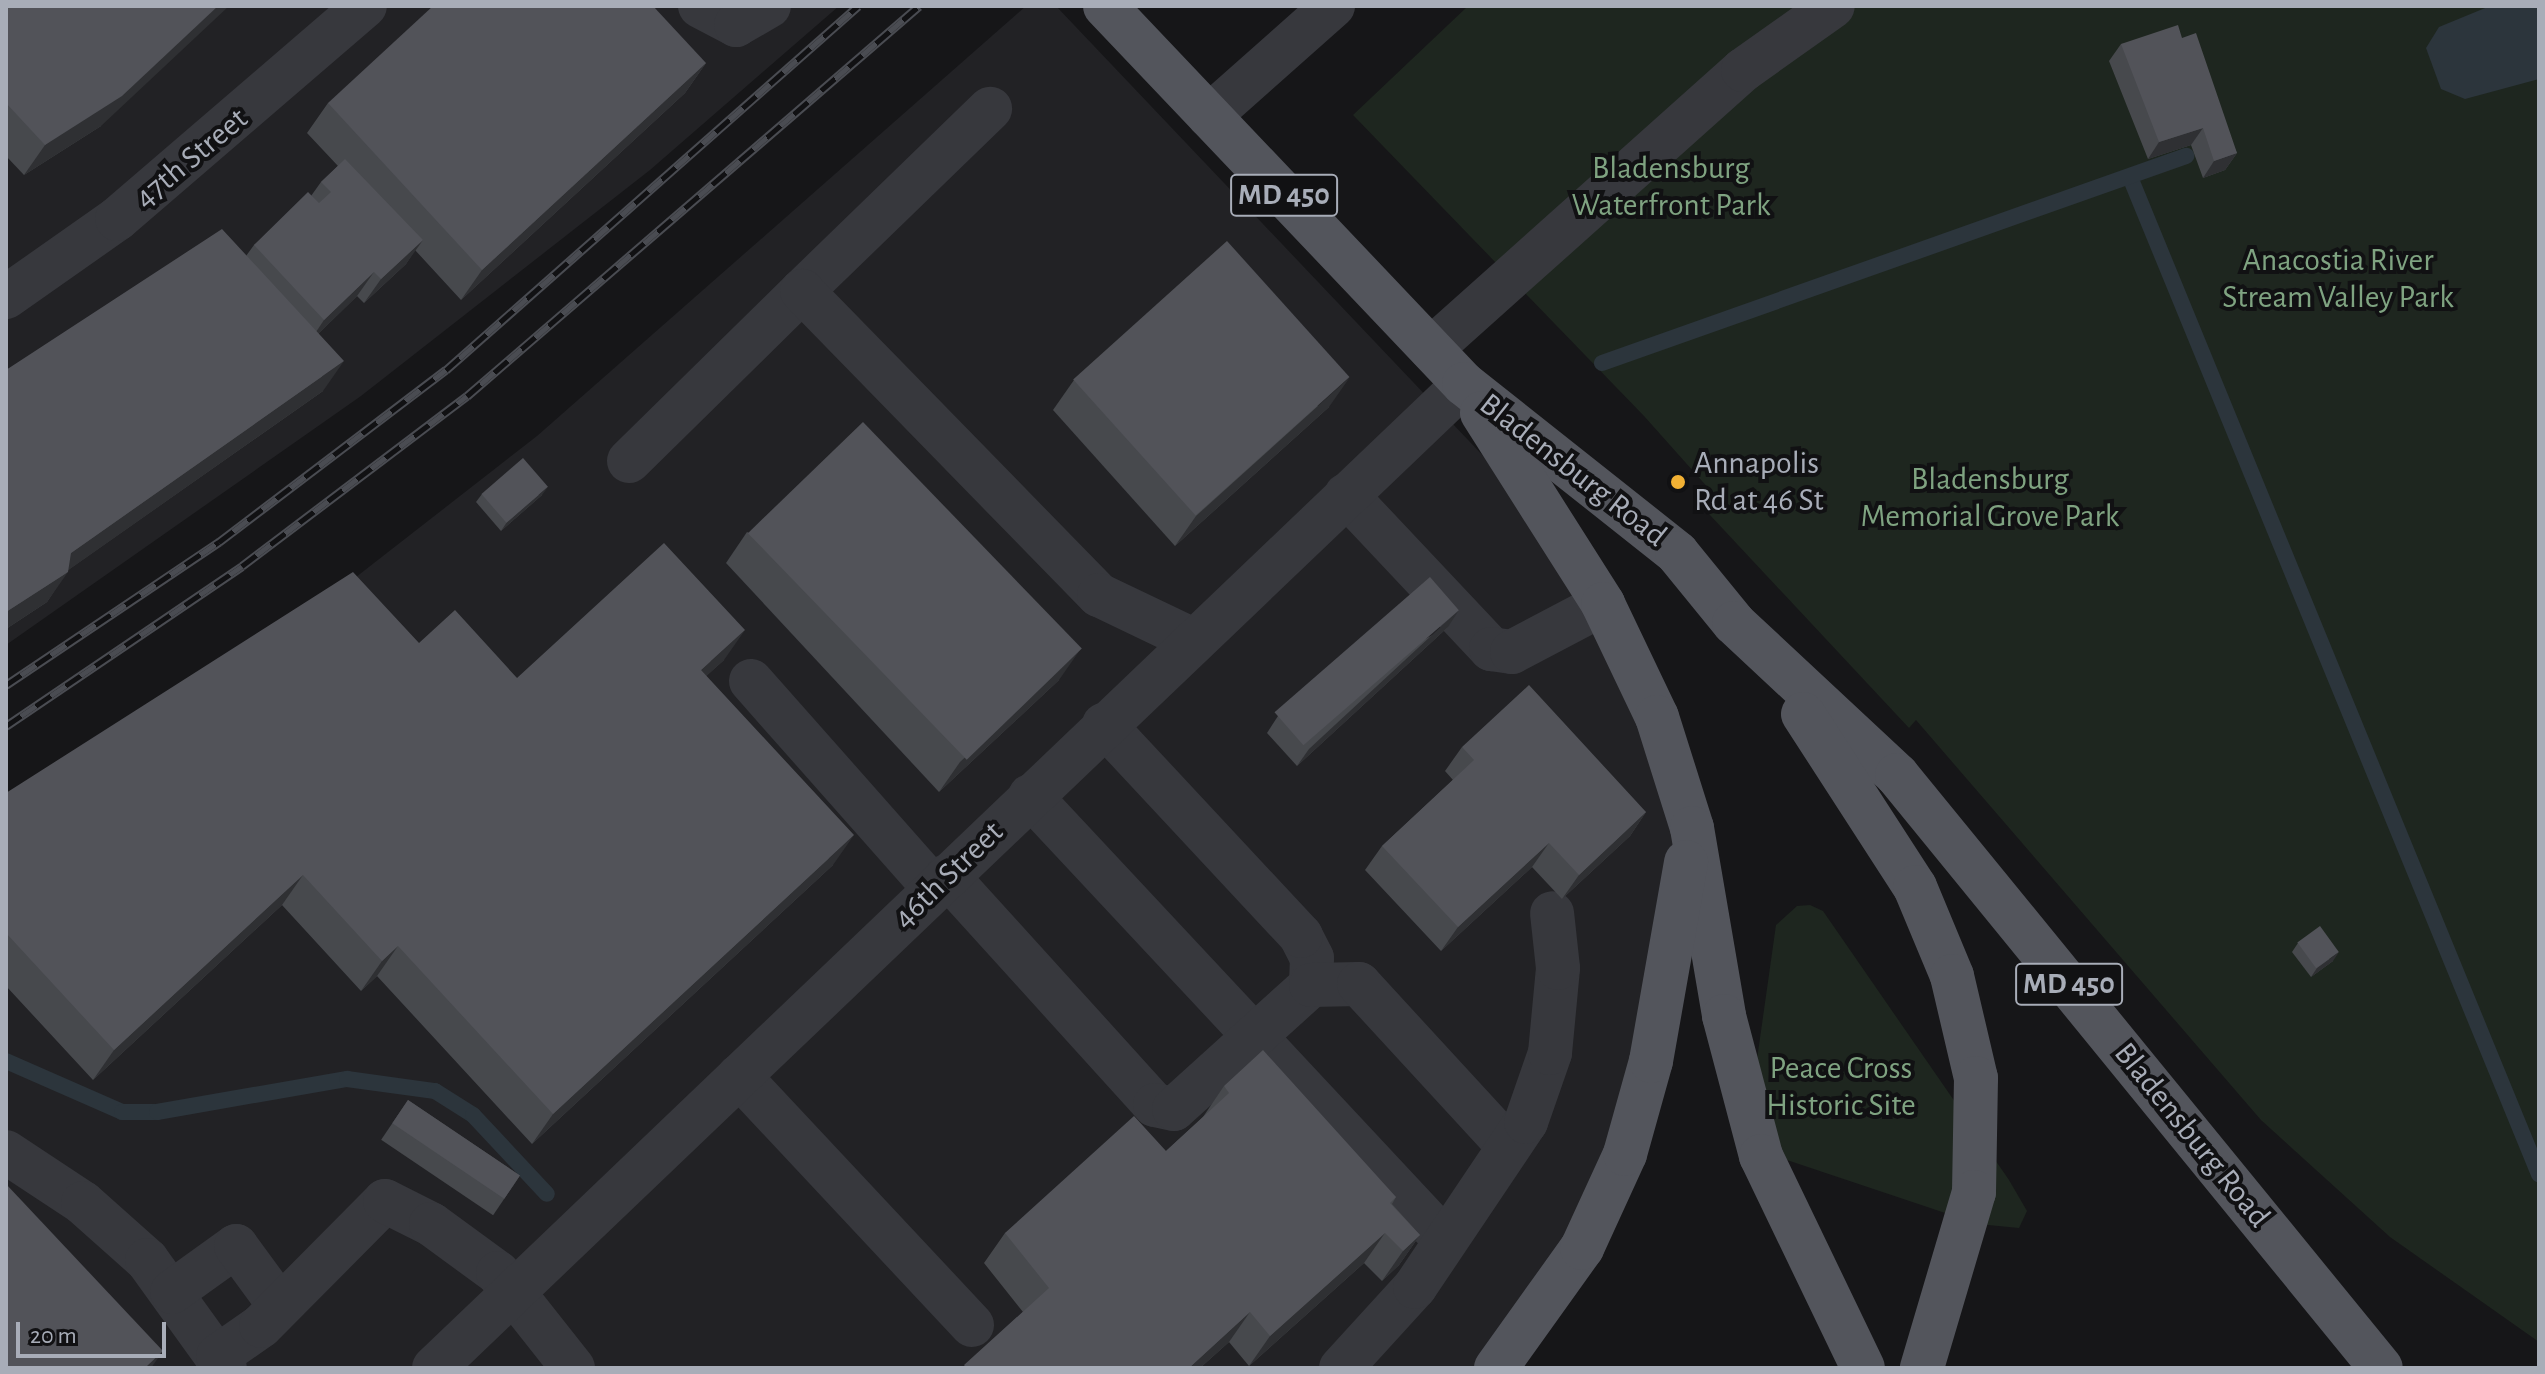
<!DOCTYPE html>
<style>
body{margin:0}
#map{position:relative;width:2545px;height:1374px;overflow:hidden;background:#161618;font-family:"Alegreya Sans",sans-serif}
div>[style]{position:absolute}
.built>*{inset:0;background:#222225}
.green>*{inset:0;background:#1e261f}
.water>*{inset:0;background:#2c353c}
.stream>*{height:16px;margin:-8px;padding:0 8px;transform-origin:8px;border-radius:8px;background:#2c353c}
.minor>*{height:44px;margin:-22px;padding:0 22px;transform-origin:22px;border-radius:22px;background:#37383d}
.major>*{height:44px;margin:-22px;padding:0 22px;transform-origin:22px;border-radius:22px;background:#53555c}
.rail>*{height:9px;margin-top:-4.5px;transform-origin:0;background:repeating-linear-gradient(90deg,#111113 0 18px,#4a4c52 0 36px);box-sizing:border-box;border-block:2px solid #4a4c52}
.wall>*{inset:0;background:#47494d;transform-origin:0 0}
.shaded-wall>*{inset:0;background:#2f3033}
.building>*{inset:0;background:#525359;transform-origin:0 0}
.dots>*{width:22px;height:22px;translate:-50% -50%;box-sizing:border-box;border:4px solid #111113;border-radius:50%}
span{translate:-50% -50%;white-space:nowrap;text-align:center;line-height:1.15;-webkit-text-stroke:8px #111113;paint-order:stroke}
.shield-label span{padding:2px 6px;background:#111113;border:2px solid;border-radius:6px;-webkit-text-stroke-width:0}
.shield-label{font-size:30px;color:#a8adb8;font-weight:700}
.street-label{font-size:32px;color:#a8adb8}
.park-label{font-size:32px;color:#7fa381}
.poi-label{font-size:32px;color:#a8adb8}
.left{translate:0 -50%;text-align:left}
.frame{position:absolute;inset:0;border:8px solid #a8adb8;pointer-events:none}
.scale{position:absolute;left:16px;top:1322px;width:150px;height:36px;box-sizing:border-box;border:4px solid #a8adb8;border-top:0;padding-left:10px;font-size:24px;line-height:28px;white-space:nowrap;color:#a8adb8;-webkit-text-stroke:6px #111113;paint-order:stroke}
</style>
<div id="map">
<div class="built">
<div style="clip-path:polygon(6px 6px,839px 6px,650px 170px,361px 396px,6px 645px)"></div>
<div style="clip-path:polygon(1026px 6px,1056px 6px,1546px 522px,1692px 828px,1639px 1110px,1496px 1368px,6px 1368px,6px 809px,315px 609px,537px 436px)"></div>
</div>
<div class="green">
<div style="clip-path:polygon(1468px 6px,2539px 6px,2539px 1342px,2390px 1237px,2261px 1120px,1916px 720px,1909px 728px,1695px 499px,1710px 490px,1644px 416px,1353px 115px)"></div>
<div style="clip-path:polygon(1810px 905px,1823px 911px,2009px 1180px,2027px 1211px,2019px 1228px,1978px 1224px,1775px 1156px,1749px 1116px,1776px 925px,1797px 906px)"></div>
</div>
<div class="water">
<div style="clip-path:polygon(2490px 6px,2539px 6px,2539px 79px,2465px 99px,2441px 89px,2426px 48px,2439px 27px)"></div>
</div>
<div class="stream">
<div style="left:2130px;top:177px;width:1078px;rotate:67.7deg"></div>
<div style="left:1602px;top:363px;width:620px;rotate:-19.52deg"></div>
<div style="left:6px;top:1061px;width:127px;rotate:23.7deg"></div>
<div style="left:122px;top:1112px;width:35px"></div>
<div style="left:157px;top:1112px;width:193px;rotate:-9.9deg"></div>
<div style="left:347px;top:1079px;width:89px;rotate:7.8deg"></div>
<div style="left:435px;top:1091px;width:45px;rotate:32.3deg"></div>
<div style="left:473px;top:1115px;width:108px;rotate:46.9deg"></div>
</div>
<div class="minor">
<div style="left:700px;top:6px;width:41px;rotate:27.8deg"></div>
<div style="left:736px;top:25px;width:38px;rotate:-30deg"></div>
<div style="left:1209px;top:116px;width:166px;rotate:-41.6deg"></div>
<div style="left:802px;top:291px;width:262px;rotate:-44.1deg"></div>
<div style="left:6px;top:297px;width:136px;rotate:-35.1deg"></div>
<div style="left:117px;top:219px;width:327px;rotate:-40.7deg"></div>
<div style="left:1431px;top:349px;width:419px;rotate:-41.8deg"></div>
<div style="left:1743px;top:70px;width:110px;rotate:-35.4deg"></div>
<div style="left:629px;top:461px;width:243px;rotate:-44.5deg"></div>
<div style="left:802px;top:291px;width:425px;rotate:45.7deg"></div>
<div style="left:1099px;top:595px;width:104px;rotate:25.6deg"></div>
<div style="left:1346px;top:495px;width:212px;rotate:46.7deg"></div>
<div style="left:1491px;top:649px;width:21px;rotate:8deg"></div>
<div style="left:1512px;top:652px;width:103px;rotate:-27.8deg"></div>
<div style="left:751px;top:681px;width:276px;rotate:48.5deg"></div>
<div style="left:1030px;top:796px;width:605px;rotate:46.94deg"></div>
<div style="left:947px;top:876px;width:309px;rotate:47.8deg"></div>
<div style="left:1155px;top:1105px;width:19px;rotate:12deg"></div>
<div style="left:1174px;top:1109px;width:185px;rotate:-42.1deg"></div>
<div style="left:1311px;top:985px;width:27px;rotate:-88deg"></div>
<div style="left:1312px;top:958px;width:25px;rotate:-117deg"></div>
<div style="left:1301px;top:936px;width:289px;rotate:-133deg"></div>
<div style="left:1311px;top:985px;width:48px;rotate:-1.2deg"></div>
<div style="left:1359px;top:984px;width:220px;rotate:47.4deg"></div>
<div style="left:739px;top:1076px;width:341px;rotate:46.9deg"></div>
<div style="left:6px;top:1152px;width:92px;rotate:33.5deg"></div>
<div style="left:83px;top:1203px;width:86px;rotate:41.7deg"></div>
<div style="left:147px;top:1260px;width:133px;rotate:54.2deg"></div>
<div style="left:172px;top:1292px;width:79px;rotate:-35.7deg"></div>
<div style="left:236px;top:1246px;width:74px;rotate:53.7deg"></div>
<div style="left:218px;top:1356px;width:52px;rotate:-34.9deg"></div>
<div style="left:261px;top:1326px;width:176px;rotate:-45.2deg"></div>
<div style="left:385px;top:1201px;width:51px;rotate:26.6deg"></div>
<div style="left:431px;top:1224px;width:83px;rotate:36.2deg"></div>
<div style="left:498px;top:1273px;width:121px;rotate:51.7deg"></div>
<div style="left:434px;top:1368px;width:1424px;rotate:-43.69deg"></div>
<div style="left:1341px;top:1368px;width:110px;rotate:-47.6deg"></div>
<div style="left:1415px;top:1287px;width:199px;rotate:-56.1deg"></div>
<div style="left:1526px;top:1122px;width:73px;rotate:-70.8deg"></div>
<div style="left:1550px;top:1053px;width:85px;rotate:-84.6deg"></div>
<div style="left:1558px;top:968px;width:55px;rotate:-96.2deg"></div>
</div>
<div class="major">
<div style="left:1105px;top:6px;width:521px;rotate:46.48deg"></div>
<div style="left:1464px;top:384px;width:272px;rotate:38.4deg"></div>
<div style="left:1677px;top:553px;width:90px;rotate:50.8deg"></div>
<div style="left:1734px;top:623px;width:223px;rotate:43deg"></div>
<div style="left:1897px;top:775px;width:765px;rotate:50.78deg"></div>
<div style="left:1482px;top:413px;width:226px;rotate:57.6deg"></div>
<div style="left:1603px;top:604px;width:125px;rotate:64.5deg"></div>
<div style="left:1657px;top:717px;width:116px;rotate:72.5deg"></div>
<div style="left:1692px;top:828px;width:191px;rotate:80.3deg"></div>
<div style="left:1724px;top:1016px;width:145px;rotate:75.2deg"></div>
<div style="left:1761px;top:1156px;width:235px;rotate:64.3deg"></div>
<div style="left:1803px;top:714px;width:206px;rotate:57.1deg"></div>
<div style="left:1915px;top:887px;width:96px;rotate:67.4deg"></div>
<div style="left:1952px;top:976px;width:105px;rotate:76.8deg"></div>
<div style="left:1976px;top:1078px;width:114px;rotate:91deg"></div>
<div style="left:1974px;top:1192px;width:184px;rotate:106.5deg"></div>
<div style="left:1496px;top:1368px;width:148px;rotate:-54.4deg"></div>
<div style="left:1582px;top:1248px;width:103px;rotate:-65.4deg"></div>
<div style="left:1625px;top:1154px;width:97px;rotate:-74.4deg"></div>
<div style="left:1651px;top:1061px;width:202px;rotate:-80deg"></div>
</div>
<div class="rail">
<div style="left:6px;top:685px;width:257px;rotate:-33.9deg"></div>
<div style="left:219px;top:542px;width:285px;rotate:-37.2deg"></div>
<div style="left:446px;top:370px;width:550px;rotate:-41.46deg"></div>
<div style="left:6px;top:726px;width:285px;rotate:-34.1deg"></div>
<div style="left:242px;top:566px;width:282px;rotate:-37.1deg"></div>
<div style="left:467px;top:396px;width:597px;rotate:-40.79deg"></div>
</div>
<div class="wall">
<div style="clip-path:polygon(6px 6px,101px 126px,24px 175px,6px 156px)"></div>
<div style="clip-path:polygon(2182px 38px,2237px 153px,2225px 170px,2203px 178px,2191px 145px,2148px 159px,2109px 61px,2121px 44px)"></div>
<div style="clip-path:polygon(706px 63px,685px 93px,461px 300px,415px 250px,406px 264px,364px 303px,357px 296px,319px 333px,323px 391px,68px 570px,47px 602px,6px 629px,6px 370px,246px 256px,254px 245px,311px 196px,321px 182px,338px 166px,307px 133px,328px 103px)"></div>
<div style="clip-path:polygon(1074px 380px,1329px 407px,1175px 546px,1053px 410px)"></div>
<div style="clip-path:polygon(482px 494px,542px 495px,501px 531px,476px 502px)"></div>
<div style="clip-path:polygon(747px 532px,1059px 680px,939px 792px,726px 563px)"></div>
<div style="clip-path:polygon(1448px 627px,1297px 766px,1267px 733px,1278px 716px)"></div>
<div style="clip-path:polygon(419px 643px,517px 678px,724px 660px,706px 676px,833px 865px,532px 1144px,377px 976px,361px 991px,282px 905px,93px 1080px,6px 986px,6px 793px)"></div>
<div style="clip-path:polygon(1462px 747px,1646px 812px,1630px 836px,1562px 899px,1532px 867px,1441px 951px,1365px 870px,1382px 846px,1453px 780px,1445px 771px)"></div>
<div style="clip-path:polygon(2298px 943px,2333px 961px,2311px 977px,2292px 952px)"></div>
<div style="clip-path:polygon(1224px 1086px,1396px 1197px,1392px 1204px,1420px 1235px,1399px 1265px,1382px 1281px,1364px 1263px,1249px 1366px,1229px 1342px,1200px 1368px,962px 1368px,1023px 1312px,984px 1263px,1005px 1233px,1166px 1151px,1203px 1117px)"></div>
<div style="left:408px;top:1100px;width:135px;height:48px;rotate:34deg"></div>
</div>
<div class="shaded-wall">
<div style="clip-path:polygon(218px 6px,229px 6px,101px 126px,24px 175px,45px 145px)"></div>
<div style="clip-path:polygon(706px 63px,685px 93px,461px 300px,482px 270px)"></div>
<div style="clip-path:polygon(2203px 128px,2191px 145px,2148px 159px,2159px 142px)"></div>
<div style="clip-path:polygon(2237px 153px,2225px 170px,2203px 178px,2214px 161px)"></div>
<div style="clip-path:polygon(423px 240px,406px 264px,364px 303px,381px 279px)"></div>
<div style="clip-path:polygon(374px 272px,357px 296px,308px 344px,324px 320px)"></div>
<div style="clip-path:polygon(344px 361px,323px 391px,50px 583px,71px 553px)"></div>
<div style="clip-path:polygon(1350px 377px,1329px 407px,1175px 546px,1196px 516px)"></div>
<div style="clip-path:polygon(548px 487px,542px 495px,501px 531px,507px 522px)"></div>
<div style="clip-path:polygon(68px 572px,47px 602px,6px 629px,6px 612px)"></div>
<div style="clip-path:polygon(1459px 610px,1448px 627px,1297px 766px,1309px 749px)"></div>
<div style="clip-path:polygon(745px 630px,724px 660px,680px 700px,701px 670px)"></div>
<div style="clip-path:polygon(1080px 650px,1059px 680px,939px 792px,960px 762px)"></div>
<div style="clip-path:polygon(1646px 812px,1630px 836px,1562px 899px,1579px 875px)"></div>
<div style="clip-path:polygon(854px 835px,833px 865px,532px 1144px,553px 1114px)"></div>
<div style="clip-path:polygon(1549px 843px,1532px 867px,1441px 951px,1458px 927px)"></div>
<div style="clip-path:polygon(303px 875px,282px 905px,93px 1080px,114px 1050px)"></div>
<div style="clip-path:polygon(398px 946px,377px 976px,361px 991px,382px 961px)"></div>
<div style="clip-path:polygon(2339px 952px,2333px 961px,2311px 977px,2317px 968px)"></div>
<div style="clip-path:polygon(1385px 1233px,1364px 1263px,1249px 1366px,1270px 1336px)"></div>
<div style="clip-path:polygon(1420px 1235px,1399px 1265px,1382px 1281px,1403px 1251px)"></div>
<div style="clip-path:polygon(1250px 1312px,1229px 1342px,1200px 1368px,1189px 1368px)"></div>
<div style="clip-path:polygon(163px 1351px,151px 1368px,145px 1368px)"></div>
</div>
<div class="building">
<div style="clip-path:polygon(6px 6px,218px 6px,122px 96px,45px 145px,6px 103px)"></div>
<div style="clip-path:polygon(433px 6px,653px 6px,706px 63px,482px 270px,328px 103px)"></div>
<div style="clip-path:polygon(2178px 25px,2182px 38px,2196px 33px,2237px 153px,2214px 161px,2203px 128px,2159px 142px,2121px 44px)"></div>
<div style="clip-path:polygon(345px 159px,423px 240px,381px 279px,374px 272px,324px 320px,254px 245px,308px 192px,319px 203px,331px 192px,321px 182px)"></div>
<div style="clip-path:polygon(222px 229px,344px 361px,71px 553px,68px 572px,6px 612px,6px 370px)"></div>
<div style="left:1227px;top:241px;width:183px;height:207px;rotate:48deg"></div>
<div style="left:863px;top:422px;width:315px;height:160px;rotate:46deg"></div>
<div style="left:523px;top:458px;width:38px;height:55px;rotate:49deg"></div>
<div style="clip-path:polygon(664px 543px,745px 630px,701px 670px,854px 835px,553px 1114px,398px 946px,382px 961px,303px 875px,114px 1050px,6px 933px,6px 793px,353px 572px,419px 643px,455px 610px,517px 678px)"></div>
<div style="left:1430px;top:577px;width:44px;height:206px;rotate:49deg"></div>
<div style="clip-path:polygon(1529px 685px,1646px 812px,1579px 875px,1549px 843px,1458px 927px,1382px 846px,1474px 760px,1462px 747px)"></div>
<div style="left:2320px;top:926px;width:32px;height:28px;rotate:54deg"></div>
<div style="clip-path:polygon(1263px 1050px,1396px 1197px,1390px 1203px,1420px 1235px,1403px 1251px,1385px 1233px,1270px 1336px,1250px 1312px,1189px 1368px,967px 1368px,964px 1365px,1049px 1288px,1005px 1233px,1134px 1116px,1166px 1151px,1229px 1093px,1224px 1086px)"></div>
<div style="left:408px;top:1100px;width:135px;height:28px;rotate:34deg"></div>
<div style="clip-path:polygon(6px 1184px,163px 1351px,145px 1368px,6px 1368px)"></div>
</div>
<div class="dots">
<div style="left:1678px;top:482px;background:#f2b134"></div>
</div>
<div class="shield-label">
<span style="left:1284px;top:195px">MD 450</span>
<span style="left:2069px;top:984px">MD 450</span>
</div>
<div class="street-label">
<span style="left:191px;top:158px;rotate:-40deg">47th Street</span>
<span style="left:1573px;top:470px;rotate:38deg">Bladensburg Road</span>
<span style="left:948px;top:875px;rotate:-44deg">46th Street</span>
<span style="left:2192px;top:1135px;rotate:51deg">Bladensburg Road</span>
</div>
<div class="park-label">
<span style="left:1671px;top:187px">Bladensburg<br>Waterfront Park</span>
<span style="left:2338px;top:279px">Anacostia River<br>Stream Valley Park</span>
<span style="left:1990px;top:498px">Bladensburg<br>Memorial Grove Park</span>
<span style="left:1841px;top:1087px">Peace Cross<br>Historic Site</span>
</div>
<div class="poi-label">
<span class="left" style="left:1694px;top:482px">Annapolis<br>Rd at 46 St</span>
</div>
<div class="frame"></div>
<div class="scale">20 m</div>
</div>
